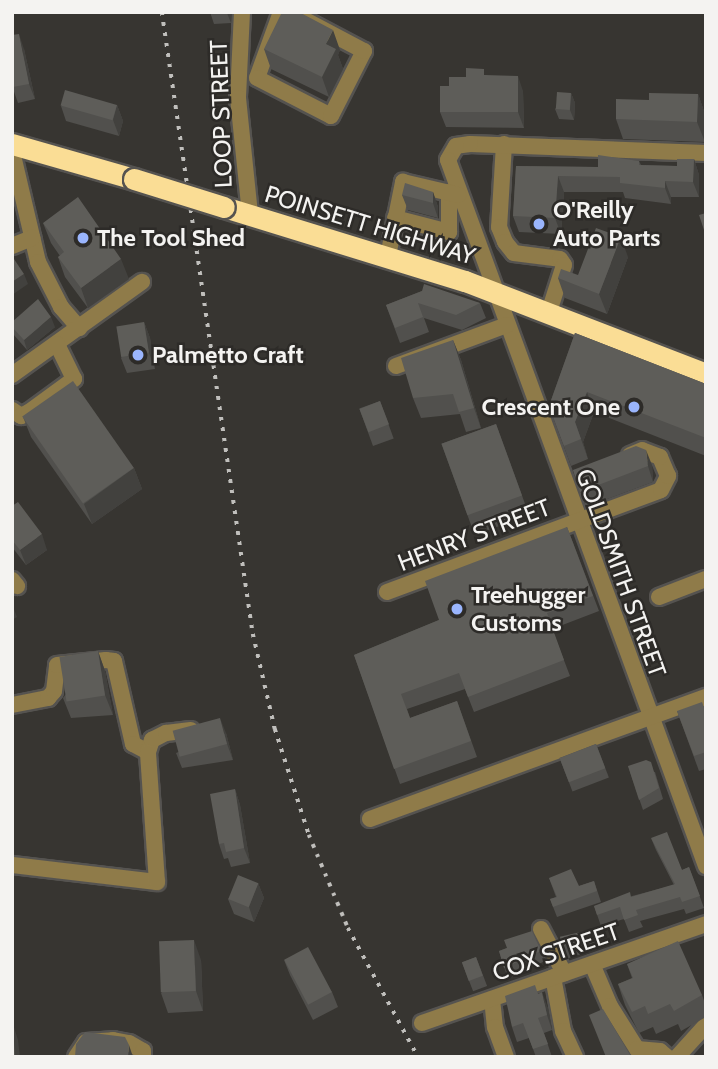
<!DOCTYPE html>
<style>
body{margin:0}
#map{position:relative;width:718px;height:1069px;overflow:hidden;background:#373531;font-family:Cabin,sans-serif}
div>[style]{position:absolute}
.roads{filter:drop-shadow(2px 0 #555350) drop-shadow(-2px 0 #555350) drop-shadow(0 2px #555350) drop-shadow(0 -2px #555350)}
.minor>*{height:16px;margin:-8px;padding:0 8px;transform-origin:8px;border-radius:8px;background:#8f7b49}
.highway>*{height:21px;margin:-10.5px;padding:0 10.5px;transform-origin:10.5px;border-radius:10.5px;background:#fadd95}
.rail>*{height:3.5px;margin-top:-1.75px;transform-origin:0;background:repeating-linear-gradient(90deg,#c0bfbc 0 3.5px,transparent 0 10.5px)}
.bridges{filter:drop-shadow(2px 0 #555350) drop-shadow(-2px 0 #555350) drop-shadow(0 2px #555350) drop-shadow(0 -2px #555350)}
.highway-bridge>*{height:21px;margin:-10.5px;padding:0 10.5px;transform-origin:10.5px;border-radius:10.5px;background:#fadd95}
.wall>*{inset:0;background:#51504d;transform-origin:0 0}
.shaded-wall>*{inset:0;background:#42413e}
.building>*{inset:0;background:#5e5d59;transform-origin:0 0}
.dots>*{width:19px;height:19px;translate:-50% -50%;box-sizing:border-box;border:4px solid #2d2b28;border-radius:50%}
span{translate:-50% -50%;white-space:nowrap;text-align:center;line-height:1.15;-webkit-text-stroke:5px #2d2b28;paint-order:stroke}
.street-label{font-size:24px;color:#f4f3f1}
.poi-label{font-size:24px;color:#f4f3f1;font-weight:700}
.left{translate:0 -50%;text-align:left}
.right{translate:-100% -50%;text-align:right}
.frame{position:absolute;inset:0;border:14px solid #f4f3f1;pointer-events:none}
</style>
<div id="map">
<div class="roads">
<div class="minor">
<div style="left:242px;top:12px;width:86px;rotate:92.7deg"></div>
<div style="left:238px;top:98px;width:118px;rotate:84.1deg"></div>
<div style="left:281px;top:12px;width:70px;rotate:110deg"></div>
<div style="left:257px;top:78px;width:83px;rotate:27.2deg"></div>
<div style="left:331px;top:116px;width:73px;rotate:-63.1deg"></div>
<div style="left:364px;top:51px;width:84px;rotate:-152.2deg"></div>
<div style="left:504px;top:144px;width:83px;rotate:93.4deg"></div>
<div style="left:499px;top:227px;width:16px;rotate:68deg"></div>
<div style="left:505px;top:242px;width:14px;rotate:51deg"></div>
<div style="left:514px;top:253px;width:46px;rotate:7.4deg"></div>
<div style="left:560px;top:259px;width:7px;rotate:56deg"></div>
<div style="left:564px;top:265px;width:49px;rotate:107.7deg"></div>
<div style="left:12px;top:151px;width:114px;rotate:76.8deg"></div>
<div style="left:38px;top:262px;width:51px;rotate:62.9deg"></div>
<div style="left:61px;top:307px;width:28px;rotate:49deg"></div>
<div style="left:706px;top:153px;width:236px;rotate:-177.8deg"></div>
<div style="left:470px;top:144px;width:14px;rotate:172deg"></div>
<div style="left:456px;top:146px;width:16px;rotate:120deg"></div>
<div style="left:448px;top:160px;width:752px;rotate:69.93deg"></div>
<div style="left:395px;top:218px;width:56px;rotate:14.5deg"></div>
<div style="left:449px;top:232px;width:40px;rotate:-90deg"></div>
<div style="left:12px;top:246px;width:22px;rotate:-22deg"></div>
<div style="left:388px;top:256px;width:76px;rotate:-78.5deg"></div>
<div style="left:403px;top:182px;width:57px;rotate:13.1deg"></div>
<div style="left:396px;top:366px;width:118px;rotate:-20.3deg"></div>
<div style="left:12px;top:375px;width:160px;rotate:-35.6deg"></div>
<div style="left:12px;top:410px;width:11px;rotate:34deg"></div>
<div style="left:21px;top:416px;width:9px;rotate:-27deg"></div>
<div style="left:29px;top:412px;width:56px;rotate:-36.3deg"></div>
<div style="left:74px;top:379px;width:39px;rotate:-116deg"></div>
<div style="left:12px;top:580px;width:8px;rotate:50deg"></div>
<div style="left:387px;top:592px;width:292px;rotate:-20.4deg"></div>
<div style="left:661px;top:490px;width:16px;rotate:-63deg"></div>
<div style="left:668px;top:476px;width:21px;rotate:-113deg"></div>
<div style="left:660px;top:457px;width:19px;rotate:-159deg"></div>
<div style="left:642px;top:450px;width:13px;rotate:157deg"></div>
<div style="left:659px;top:597px;width:50px;rotate:-21deg"></div>
<div style="left:12px;top:705px;width:37px;rotate:-11deg"></div>
<div style="left:48px;top:698px;width:9px;rotate:-49deg"></div>
<div style="left:54px;top:691px;width:26px;rotate:-83deg"></div>
<div style="left:57px;top:665px;width:49px;rotate:-5.8deg"></div>
<div style="left:106px;top:660px;width:8px;rotate:7deg"></div>
<div style="left:114px;top:661px;width:85px;rotate:77.1deg"></div>
<div style="left:133px;top:744px;width:17px;rotate:28deg"></div>
<div style="left:148px;top:752px;width:13px;rotate:-72deg"></div>
<div style="left:152px;top:740px;width:16px;rotate:-27deg"></div>
<div style="left:166px;top:733px;width:25px;rotate:-7deg"></div>
<div style="left:370px;top:819px;width:357px;rotate:-20deg"></div>
<div style="left:12px;top:865px;width:146px;rotate:6.7deg"></div>
<div style="left:157px;top:882px;width:130px;rotate:-94deg"></div>
<div style="left:541px;top:929px;width:50px;rotate:62.4deg"></div>
<div style="left:592px;top:964px;width:46px;rotate:66.8deg"></div>
<div style="left:610px;top:1006px;width:51px;rotate:57.9deg"></div>
<div style="left:637px;top:1049px;width:23px;rotate:5deg"></div>
<div style="left:660px;top:1051px;width:9px;rotate:41deg"></div>
<div style="left:553px;top:977px;width:55px;rotate:79.5deg"></div>
<div style="left:563px;top:1031px;width:29px;rotate:65deg"></div>
<div style="left:492px;top:999px;width:28px;rotate:84deg"></div>
<div style="left:495px;top:1027px;width:32px;rotate:70deg"></div>
<div style="left:422px;top:1023px;width:301px;rotate:-19.2deg"></div>
<div style="left:76px;top:1057px;width:18px;rotate:-56deg"></div>
<div style="left:86px;top:1042px;width:27px;rotate:-4deg"></div>
<div style="left:113px;top:1040px;width:16px;rotate:11deg"></div>
<div style="left:129px;top:1043px;width:16px;rotate:30deg"></div>
<div style="left:143px;top:1051px;width:6px;rotate:90deg"></div>
<div style="left:677px;top:1057px;width:43px;rotate:-47.8deg"></div>
</div>
<div class="highway">
<div style="left:12px;top:144px;width:127px;rotate:16deg"></div>
<div style="left:224px;top:207px;width:252px;rotate:17.1deg"></div>
<div style="left:465px;top:281px;width:258px;rotate:21.1deg"></div>
</div>
</div>
<div class="rail">
<div style="left:162px;top:12px;width:629px;rotate:81.68deg"></div>
<div style="left:253px;top:634px;width:98px;rotate:77deg"></div>
<div style="left:275px;top:729px;width:111px;rotate:72.2deg"></div>
<div style="left:309px;top:835px;width:101px;rotate:67.2deg"></div>
<div style="left:348px;top:928px;width:147px;rotate:61.5deg"></div>
</div>
<div class="bridges">
<div class="highway-bridge">
<div style="left:134px;top:179px;width:94px;rotate:17.3deg"></div>
</div>
</div>
<div class="wall">
<div style="clip-path:polygon(210px 12px,232px 12px,231px 23px,214px 24px)"></div>
<div style="clip-path:polygon(24px 49px,35px 99px,18px 103px,12px 86px)"></div>
<div style="clip-path:polygon(264px 49px,340px 50px,338px 55px,343px 69px,329px 97px,271px 69px)"></div>
<div style="clip-path:polygon(486px 75px,523px 91px,524px 128px,446px 127px,440px 112px,449px 86px,466px 77px)"></div>
<div style="clip-path:polygon(571px 93px,575px 103px,574px 120px,559px 119px,555px 109px)"></div>
<div style="clip-path:polygon(698px 94px,705px 114px,705px 142px,623px 139px,616px 119px,649px 100px)"></div>
<div style="clip-path:polygon(117px 105px,123px 121px,119px 136px,66px 121px,61px 106px)"></div>
<div style="clip-path:polygon(694px 159px,699px 175px,699px 197px,671px 197px,671px 204px,625px 198px,623px 192px,564px 192px,561px 234px,519px 232px,513px 216px,516px 166px,598px 167px,639px 161px,641px 165px,677px 166px)"></div>
<div style="clip-path:polygon(433px 192px,438px 207px,438px 218px,408px 210px,402px 195px)"></div>
<div style="clip-path:polygon(43px 223px,129px 279px,88px 308px,65px 277px,58px 257px,60px 256px,51px 243px)"></div>
<div style="clip-path:polygon(628px 257px,607px 314px,565px 298px,558px 278px,578px 275px)"></div>
<div style="clip-path:polygon(422px 291px,480px 303px,486px 318px,462px 330px,424px 318px,429px 332px,400px 343px,386px 305px)"></div>
<div style="clip-path:polygon(12px 322px,55px 327px,27px 350px,13px 334px)"></div>
<div style="clip-path:polygon(144px 322px,150px 338px,155px 369px,127px 373px,121px 358px)"></div>
<div style="clip-path:polygon(575px 333px,706px 384px,706px 456px,594px 412px,583px 442px,588px 459px,571px 466px,549px 406px)"></div>
<div style="clip-path:polygon(453px 340px,461px 360px,481px 428px,466px 432px,460px 414px,421px 418px,413px 398px)"></div>
<div style="left:380px;top:401px;width:40px;height:22px;rotate:70deg"></div>
<div style="clip-path:polygon(23px 417px,134px 468px,142px 489px,92px 524px,31px 437px)"></div>
<div style="left:496px;top:424px;width:97px;height:58px;rotate:70deg"></div>
<div style="clip-path:polygon(652px 465px,653px 482px,586px 507px,573px 470px)"></div>
<div style="clip-path:polygon(12px 506px,47px 550px,26px 565px,12px 547px)"></div>
<div style="clip-path:polygon(567px 527px,599px 611px,552px 629px,570px 676px,474px 712px,465px 689px,407px 709px,410px 718px,457px 701px,477px 757px,400px 784px,354px 655px,439px 620px)"></div>
<div style="clip-path:polygon(98px 651px,105px 671px,113px 715px,71px 718px,63px 698px)"></div>
<div style="clip-path:polygon(677px 711px,706px 713px,706px 769px,699px 771px)"></div>
<div style="clip-path:polygon(226px 733px,233px 760px,182px 768px,176px 753px)"></div>
<div style="left:596px;top:744px;width:36px;height:39px;rotate:69deg"></div>
<div style="clip-path:polygon(628px 766px,655px 772px,663px 799px,643px 810px)"></div>
<div style="clip-path:polygon(235px 789px,240px 805px,250px 863px,231px 867px,228px 858px,224px 859px,219px 844px)"></div>
<div style="clip-path:polygon(651px 838px,682px 870px,689px 867px,704px 908px,686px 914px,684px 909px,640px 921px,643px 927px,629px 932px,624px 919px,601px 926px,594px 906px,674px 885px,656px 850px)"></div>
<div style="clip-path:polygon(549px 878px,579px 886px,594px 881px,601px 902px,557px 917px,550px 899px,556px 897px)"></div>
<div style="clip-path:polygon(258px 883px,264px 898px,254px 922px,234px 914px,228px 899px)"></div>
<div style="left:594px;top:929px;width:20px;height:35px;rotate:72deg"></div>
<div style="clip-path:polygon(507px 948px,541px 951px,545px 961px,508px 979px,499px 951px)"></div>
<div style="left:476px;top:957px;width:31px;height:15px;rotate:69deg"></div>
<div style="clip-path:polygon(201px 960px,203px 1011px,168px 1013px,161px 993px)"></div>
<div style="clip-path:polygon(284px 960px,332px 992px,338px 1007px,313px 1020px,290px 975px)"></div>
<div style="clip-path:polygon(627px 964px,702px 995px,706px 1006px,706px 1017px,681px 1031px,678px 1024px,656px 1034px,653px 1027px,639px 1033px,625px 1005px,618px 984px,632px 978px)"></div>
<div style="clip-path:polygon(538px 994px,548px 1008px,552px 1030px,544px 1033px,552px 1057px,536px 1057px,529px 1038px,517px 1042px,512px 1027px)"></div>
</div>
<div class="shaded-wall">
<div style="clip-path:polygon(227px 12px,232px 12px,231px 23px,227px 13px)"></div>
<div style="clip-path:polygon(333px 30px,340px 50px,338px 55px,343px 69px,329px 97px,322px 77px,326px 44px)"></div>
<div style="clip-path:polygon(19px 34px,24px 49px,35px 99px,29px 84px)"></div>
<div style="clip-path:polygon(518px 76px,523px 91px,524px 128px,518px 112px)"></div>
<div style="clip-path:polygon(571px 93px,575px 103px,574px 120px,570px 110px)"></div>
<div style="clip-path:polygon(698px 94px,705px 114px,705px 142px,697px 122px)"></div>
<div style="clip-path:polygon(117px 105px,123px 121px,119px 136px,113px 120px)"></div>
<div style="clip-path:polygon(694px 159px,699px 175px,699px 197px,693px 182px)"></div>
<div style="clip-path:polygon(558px 176px,564px 192px,561px 234px,555px 218px)"></div>
<div style="clip-path:polygon(665px 181px,671px 197px,671px 204px,665px 188px)"></div>
<div style="clip-path:polygon(433px 192px,438px 207px,438px 218px,433px 203px)"></div>
<div style="clip-path:polygon(621px 237px,628px 257px,607px 314px,599px 294px)"></div>
<div style="clip-path:polygon(121px 259px,129px 279px,88px 308px,81px 288px)"></div>
<div style="clip-path:polygon(24px 274px,28px 284px,12px 295px,12px 282px)"></div>
<div style="clip-path:polygon(51px 317px,55px 327px,27px 350px,24px 340px)"></div>
<div style="clip-path:polygon(144px 322px,150px 338px,155px 369px,149px 353px)"></div>
<div style="clip-path:polygon(453px 340px,461px 360px,481px 428px,474px 408px)"></div>
<div style="clip-path:polygon(587px 392px,594px 412px,583px 442px,588px 459px,575px 422px)"></div>
<div style="clip-path:polygon(646px 450px,652px 465px,653px 482px,648px 466px)"></div>
<div style="clip-path:polygon(134px 468px,142px 489px,92px 524px,84px 504px)"></div>
<div style="clip-path:polygon(42px 534px,47px 550px,26px 565px,20px 550px)"></div>
<div style="clip-path:polygon(12px 604px,17px 617px,12px 620px)"></div>
<div style="clip-path:polygon(98px 651px,105px 671px,113px 715px,105px 695px)"></div>
<div style="clip-path:polygon(220px 718px,226px 733px,233px 760px,227px 744px)"></div>
<div style="clip-path:polygon(235px 789px,240px 805px,250px 863px,244px 848px)"></div>
<div style="clip-path:polygon(258px 883px,264px 898px,254px 922px,249px 907px)"></div>
<div style="clip-path:polygon(194px 940px,201px 960px,203px 1011px,196px 991px)"></div>
<div style="clip-path:polygon(542px 992px,548px 1008px,552px 1030px,547px 1015px)"></div>
<div style="clip-path:polygon(13px 1024px,18px 1040px,20px 1057px,15px 1057px)"></div>
<div style="clip-path:polygon(129px 1045px,133px 1057px,128px 1057px)"></div>
</div>
<div class="building">
<div style="left:210px;top:12px;width:17px;height:1px"></div>
<div style="clip-path:polygon(282px 12px,299px 12px,333px 30px,326px 44px,336px 49px,322px 77px,264px 49px)"></div>
<div style="clip-path:polygon(19px 34px,29px 84px,13px 87px,12px 35px)"></div>
<div style="clip-path:polygon(466px 68px,484px 69px,484px 75px,518px 76px,518px 112px,440px 112px,440px 86px,449px 86px,449px 77px,466px 77px)"></div>
<div style="left:65px;top:90px;width:54px;height:16px;rotate:16deg"></div>
<div style="left:557px;top:92px;width:14px;height:17px;rotate:4deg"></div>
<div style="clip-path:polygon(649px 93px,698px 94px,697px 122px,616px 119px,616px 99px,649px 100px)"></div>
<div style="clip-path:polygon(598px 155px,639px 161px,639px 165px,677px 166px,677px 159px,694px 159px,693px 182px,665px 181px,665px 188px,620px 183px,620px 177px,558px 176px,555px 218px,513px 216px,516px 166px,598px 167px)"></div>
<div style="clip-path:polygon(405px 183px,433px 192px,433px 203px,402px 195px)"></div>
<div style="clip-path:polygon(78px 197px,121px 259px,81px 288px,58px 257px,64px 252px,43px 223px)"></div>
<div style="clip-path:polygon(706px 213px,706px 229px,704px 230px,699px 215px)"></div>
<div style="clip-path:polygon(596px 228px,621px 237px,599px 294px,558px 278px,561px 269px,578px 275px)"></div>
<div style="clip-path:polygon(12px 256px,24px 274px,12px 282px)"></div>
<div style="clip-path:polygon(424px 284px,480px 303px,456px 315px,418px 303px,423px 317px,395px 328px,386px 305px,422px 291px)"></div>
<div style="clip-path:polygon(38px 299px,51px 317px,24px 340px,12px 327px,12px 322px)"></div>
<div style="left:144px;top:322px;width:31px;height:28px;rotate:81deg"></div>
<div style="clip-path:polygon(575px 333px,706px 384px,706px 438px,587px 392px,575px 422px,581px 439px,564px 446px,549px 406px)"></div>
<div style="clip-path:polygon(453px 340px,474px 408px,459px 412px,453px 394px,413px 398px,401px 358px)"></div>
<div style="left:73px;top:381px;width:106px;height:62px;rotate:55deg"></div>
<div style="left:380px;top:401px;width:25px;height:22px;rotate:69deg"></div>
<div style="left:496px;top:424px;width:76px;height:58px;rotate:70deg"></div>
<div style="clip-path:polygon(636px 446px,646px 450px,648px 466px,580px 492px,573px 470px)"></div>
<div style="clip-path:polygon(18px 502px,42px 534px,20px 550px,12px 540px,12px 506px)"></div>
<div style="clip-path:polygon(567px 527px,593px 596px,547px 613px,564px 660px,468px 697px,459px 673px,401px 694px,410px 718px,457px 701px,471px 741px,394px 769px,354px 655px,439px 620px,425px 581px)"></div>
<div style="left:98px;top:651px;width:45px;height:39px;rotate:81deg"></div>
<div style="clip-path:polygon(702px 702px,706px 713px,706px 752px,694px 756px,677px 711px)"></div>
<div style="left:220px;top:718px;width:27px;height:49px;rotate:75deg"></div>
<div style="left:596px;top:744px;width:26px;height:39px;rotate:69deg"></div>
<div style="clip-path:polygon(646px 760px,651px 762px,659px 788px,639px 800px,628px 766px)"></div>
<div style="clip-path:polygon(235px 789px,244px 848px,226px 852px,224px 843px,219px 844px,210px 794px)"></div>
<div style="clip-path:polygon(667px 832px,682px 870px,689px 867px,700px 896px,682px 902px,680px 897px,636px 910px,638px 915px,624px 920px,620px 907px,597px 915px,594px 906px,630px 892px,631px 897px,675px 884px,651px 838px)"></div>
<div style="clip-path:polygon(571px 869px,579px 886px,594px 881px,597px 891px,553px 907px,550px 899px,557px 897px,549px 878px)"></div>
<div style="left:238px;top:875px;width:22px;height:26px;rotate:22deg"></div>
<div style="left:594px;top:929px;width:9px;height:35px;rotate:77deg"></div>
<div style="clip-path:polygon(532px 931px,541px 951px,504px 968px,499px 951px,507px 948px,504px 940px)"></div>
<div style="left:194px;top:940px;width:51px;height:35px;rotate:88deg"></div>
<div style="clip-path:polygon(678px 941px,702px 995px,674px 1011px,670px 1004px,648px 1014px,645px 1006px,632px 1012px,618px 984px,633px 978px,627px 964px)"></div>
<div style="left:308px;top:947px;width:51px;height:27px;rotate:62deg"></div>
<div style="left:476px;top:957px;width:20px;height:15px;rotate:70deg"></div>
<div style="clip-path:polygon(535px 985px,538px 994px,542px 992px,547px 1015px,538px 1018px,548px 1044px,533px 1049px,523px 1023px,512px 1027px,505px 996px)"></div>
<div style="clip-path:polygon(603px 1009px,630px 1055px,625px 1057px,606px 1057px,589px 1015px)"></div>
<div style="clip-path:polygon(12px 1024px,13px 1024px,15px 1057px,12px 1057px)"></div>
<div style="clip-path:polygon(85px 1032px,125px 1037px,129px 1045px,128px 1057px,75px 1057px,76px 1044px)"></div>
</div>
<div class="dots">
<div style="left:539px;top:224px;background:#9ab5fd"></div>
<div style="left:83px;top:238px;background:#9ab5fd"></div>
<div style="left:138px;top:355px;background:#9ab5fd"></div>
<div style="left:634px;top:407px;background:#9ab5fd"></div>
<div style="left:457px;top:609px;background:#9ab5fd"></div>
</div>
<div class="street-label">
<span style="left:221px;top:114px;rotate:-92deg">LOOP STREET</span>
<span style="left:370px;top:225px;rotate:17deg">POINSETT HIGHWAY</span>
<span style="left:474px;top:535px;rotate:-21deg">HENRY STREET</span>
<span style="left:621px;top:573px;rotate:70deg">GOLDSMITH STREET</span>
<span style="left:556px;top:952px;rotate:-19deg">COX STREET</span>
</div>
<div class="poi-label">
<span class="left" style="left:553px;top:224px">O'Reilly<br>Auto Parts</span>
<span class="left" style="left:97px;top:238px">The Tool Shed</span>
<span class="left" style="left:152px;top:355px">Palmetto Craft</span>
<span class="right" style="left:620px;top:407px">Crescent One</span>
<span class="left" style="left:471px;top:609px">Treehugger<br>Customs</span>
</div>
<div class="frame"></div>
</div>
